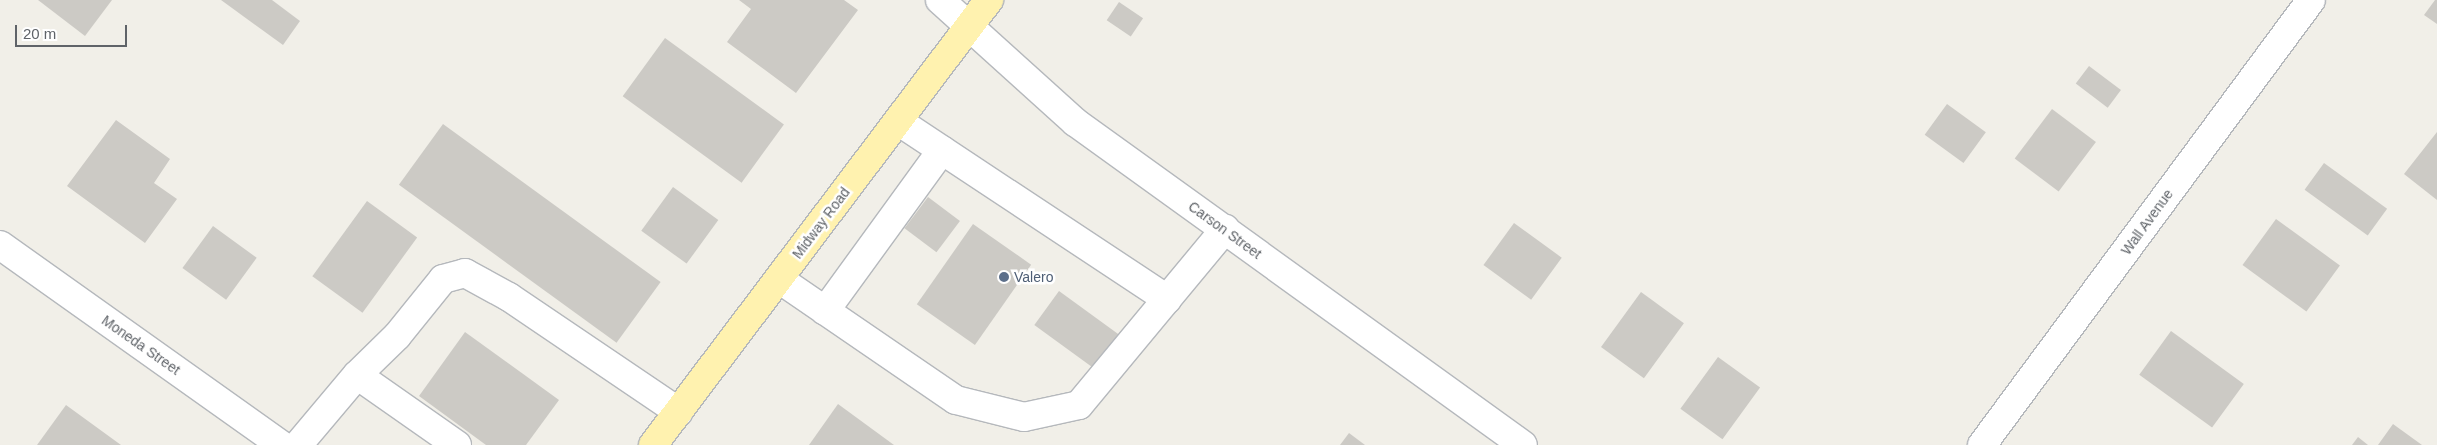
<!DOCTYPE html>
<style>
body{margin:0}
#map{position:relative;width:2437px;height:445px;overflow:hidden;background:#f1efe8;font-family:Arial,sans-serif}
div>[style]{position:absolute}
.building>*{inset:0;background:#cccac5;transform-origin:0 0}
.roads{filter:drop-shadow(1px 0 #b5b8bc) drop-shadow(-1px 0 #b5b8bc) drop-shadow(0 1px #b5b8bc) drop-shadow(0 -1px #b5b8bc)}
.minor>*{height:28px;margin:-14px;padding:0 14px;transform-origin:14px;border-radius:14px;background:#fff}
.major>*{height:28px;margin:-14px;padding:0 14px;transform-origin:14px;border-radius:14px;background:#fff2af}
.dots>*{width:14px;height:14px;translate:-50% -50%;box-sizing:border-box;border:2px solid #fff;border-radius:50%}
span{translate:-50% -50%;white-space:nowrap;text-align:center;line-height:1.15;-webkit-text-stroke:5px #fff;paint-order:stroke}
.street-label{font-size:14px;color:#5f6368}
.service-label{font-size:14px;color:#4e5e75}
.left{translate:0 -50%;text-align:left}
.scale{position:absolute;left:15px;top:25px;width:112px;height:22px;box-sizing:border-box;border:2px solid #5f6368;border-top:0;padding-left:6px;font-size:15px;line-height:18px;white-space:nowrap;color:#5f6368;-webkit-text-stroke:4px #fff;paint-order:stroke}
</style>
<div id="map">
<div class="building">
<div style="clip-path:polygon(38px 0,112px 0,85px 36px)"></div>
<div style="clip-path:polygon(221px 0,272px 0,300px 21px,283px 45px)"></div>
<div style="clip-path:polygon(739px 0,844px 0,858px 10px,796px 93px,727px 42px,751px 9px)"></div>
<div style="clip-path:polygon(2435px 0,2437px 0,2437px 24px,2424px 15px)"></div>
<div style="left:1119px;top:2px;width:29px;height:22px;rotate:34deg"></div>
<div style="left:665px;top:38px;width:147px;height:72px;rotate:36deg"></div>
<div style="left:2089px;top:66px;width:40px;height:22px;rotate:37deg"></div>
<div style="left:1947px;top:104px;width:48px;height:38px;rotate:36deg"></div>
<div style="left:2052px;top:109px;width:55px;height:62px;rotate:37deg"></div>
<div style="clip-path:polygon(116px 120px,170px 159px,154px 183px,177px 199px,145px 243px,67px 186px)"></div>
<div style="left:443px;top:124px;width:269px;height:75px;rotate:36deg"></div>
<div style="clip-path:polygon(2437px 132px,2437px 200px,2404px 174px)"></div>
<div style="left:2324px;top:163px;width:78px;height:33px;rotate:36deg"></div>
<div style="left:673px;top:187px;width:56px;height:54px;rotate:36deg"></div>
<div style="left:928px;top:197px;width:40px;height:39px;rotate:37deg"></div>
<div style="left:367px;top:201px;width:62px;height:93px;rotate:36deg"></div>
<div style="left:2276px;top:219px;width:79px;height:57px;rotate:36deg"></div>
<div style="left:1514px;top:223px;width:59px;height:52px;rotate:36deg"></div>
<div style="left:973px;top:224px;width:71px;height:98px;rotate:35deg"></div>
<div style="left:213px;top:226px;width:54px;height:52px;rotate:36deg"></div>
<div style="left:1059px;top:291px;width:79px;height:42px;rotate:36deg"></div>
<div style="left:1641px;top:292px;width:53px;height:68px;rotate:36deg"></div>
<div style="left:2171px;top:331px;width:90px;height:54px;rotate:36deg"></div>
<div style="clip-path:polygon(465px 332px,559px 400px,526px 445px,486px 445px,419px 396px)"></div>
<div style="left:1718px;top:357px;width:52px;height:64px;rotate:36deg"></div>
<div style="clip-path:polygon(838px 404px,894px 445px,809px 445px)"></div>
<div style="clip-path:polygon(66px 405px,121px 445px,37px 445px)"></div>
<div style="clip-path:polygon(2393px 424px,2422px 445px,2378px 445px)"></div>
<div style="clip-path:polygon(1349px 433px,1365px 445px,1340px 445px)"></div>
<div style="clip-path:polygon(2358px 437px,2368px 445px,2352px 445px)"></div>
</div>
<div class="roads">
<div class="minor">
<div style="left:940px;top:0;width:182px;rotate:42.1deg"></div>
<div style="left:1075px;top:122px;width:552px;rotate:35.79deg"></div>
<div style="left:898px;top:121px;width:323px;rotate:33.5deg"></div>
<div style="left:0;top:245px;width:345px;rotate:35.4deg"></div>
<div style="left:779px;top:279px;width:214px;rotate:34.4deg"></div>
<div style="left:956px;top:400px;width:70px;rotate:14deg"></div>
<div style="left:1024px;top:417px;width:56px;rotate:-12.3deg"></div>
<div style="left:1079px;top:405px;width:229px;rotate:-50.3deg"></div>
<div style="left:825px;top:311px;width:199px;rotate:-54deg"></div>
<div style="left:298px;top:445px;width:92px;rotate:-49.9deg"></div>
<div style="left:457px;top:445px;width:122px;rotate:-145deg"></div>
<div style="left:357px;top:375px;width:56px;rotate:-44.3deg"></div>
<div style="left:397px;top:336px;width:73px;rotate:-51.1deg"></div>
<div style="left:443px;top:279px;width:23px;rotate:-15deg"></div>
<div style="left:465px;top:273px;width:50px;rotate:28.6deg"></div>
<div style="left:509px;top:297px;width:205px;rotate:34.1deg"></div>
<div style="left:1982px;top:445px;width:553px;rotate:-53.52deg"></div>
</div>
<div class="major">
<div style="left:653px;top:445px;width:558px;rotate:-52.95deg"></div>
</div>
</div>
<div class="dots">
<div style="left:1004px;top:277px;background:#5c6f8a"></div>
</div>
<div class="street-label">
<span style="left:2147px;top:222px;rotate:-54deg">Wall Avenue</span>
<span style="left:821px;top:223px;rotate:-53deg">Midway Road</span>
<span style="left:1225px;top:230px;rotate:36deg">Carson Street</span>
<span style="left:141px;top:345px;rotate:35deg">Moneda Street</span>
</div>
<div class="service-label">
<span class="left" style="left:1014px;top:277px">Valero</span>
</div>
<div class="scale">20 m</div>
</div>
